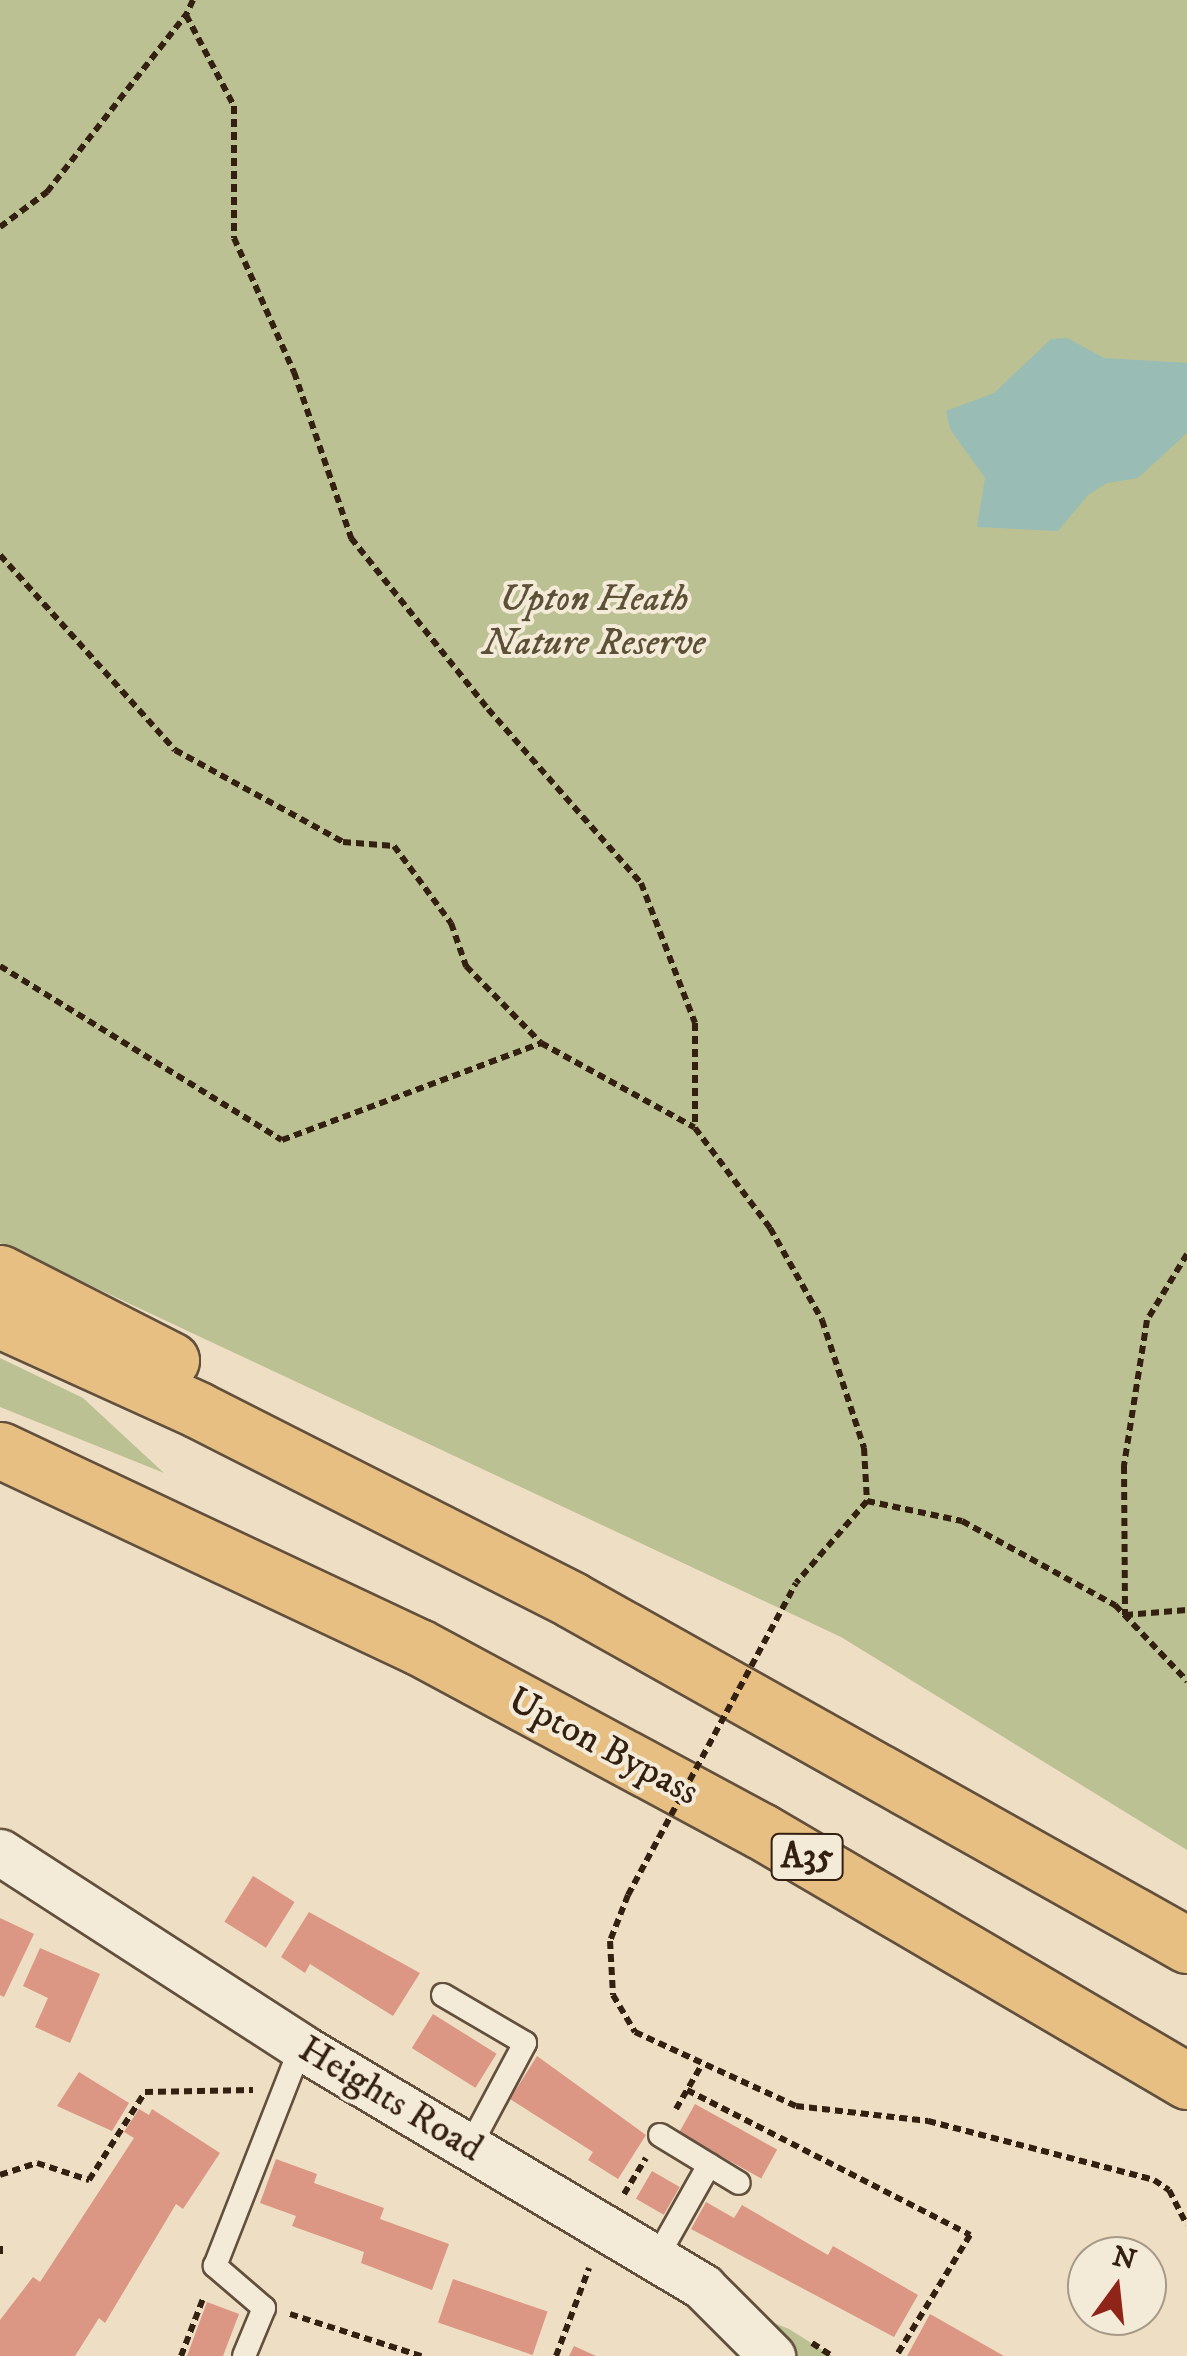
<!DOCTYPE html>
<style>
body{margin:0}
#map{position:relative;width:1187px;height:2356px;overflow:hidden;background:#eedec3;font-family:"IM FELL DW Pica",serif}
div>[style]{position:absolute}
.green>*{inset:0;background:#bbc192}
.water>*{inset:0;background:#99bcb5}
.building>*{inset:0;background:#db9784;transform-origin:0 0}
.path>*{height:6px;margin-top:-3px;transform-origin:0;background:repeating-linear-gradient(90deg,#342010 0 8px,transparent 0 13px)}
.roads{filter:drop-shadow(2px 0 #62503d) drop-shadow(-2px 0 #62503d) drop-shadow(0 2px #62503d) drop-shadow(0 -2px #62503d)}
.service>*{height:22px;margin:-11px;padding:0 11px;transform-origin:11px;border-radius:11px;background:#f4ead8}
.minor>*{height:45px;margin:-22.5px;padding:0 22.5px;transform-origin:22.5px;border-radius:22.5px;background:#f4ead8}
.trunk>*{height:55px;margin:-27.5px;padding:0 27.5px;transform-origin:27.5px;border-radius:27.5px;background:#e7bf82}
.path-bridge>*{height:6px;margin-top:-3px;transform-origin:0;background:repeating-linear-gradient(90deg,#342010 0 8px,transparent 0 13px)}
span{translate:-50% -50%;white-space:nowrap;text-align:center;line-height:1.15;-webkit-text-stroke:8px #f4ead8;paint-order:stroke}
.shield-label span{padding:2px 8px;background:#f4ead8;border:2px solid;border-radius:8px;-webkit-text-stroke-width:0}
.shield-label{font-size:35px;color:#342010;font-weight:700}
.park-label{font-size:38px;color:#5c5037;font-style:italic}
.street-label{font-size:38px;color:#342010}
.north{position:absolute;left:1067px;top:2236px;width:100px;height:100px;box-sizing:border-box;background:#f4ead8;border:2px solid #a79988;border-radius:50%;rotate:15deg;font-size:28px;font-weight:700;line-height:40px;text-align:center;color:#342010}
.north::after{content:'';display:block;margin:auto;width:35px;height:45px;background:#8f2418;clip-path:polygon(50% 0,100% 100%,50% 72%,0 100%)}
</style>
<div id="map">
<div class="green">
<div style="clip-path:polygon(0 0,1187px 0,1187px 1850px,841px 1637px,0 1243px)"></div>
<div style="clip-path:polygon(0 1358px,83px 1398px,164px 1473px,0 1407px)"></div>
<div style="clip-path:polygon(716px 2300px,789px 2329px,832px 2356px,772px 2356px)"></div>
</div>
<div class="water">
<div style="clip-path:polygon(1067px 338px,1104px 358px,1187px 363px,1187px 433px,1138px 478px,1107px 483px,1088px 495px,1058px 531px,977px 527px,985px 478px,950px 429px,946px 411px,994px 393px,1051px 339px)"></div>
</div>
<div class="building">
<div style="left:253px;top:1876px;width:49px;height:54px;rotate:32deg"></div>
<div style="clip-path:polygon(309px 1912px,420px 1973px,393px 2016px,310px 1964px,305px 1973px,281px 1957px)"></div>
<div style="clip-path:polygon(0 1918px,34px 1934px,4px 1997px,0 1995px)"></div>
<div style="clip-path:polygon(40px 1948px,100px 1974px,70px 2043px,35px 2027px,48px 1998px,23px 1986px)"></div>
<div style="left:433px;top:2014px;width:75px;height:40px;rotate:32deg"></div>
<div style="clip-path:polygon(537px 2056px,646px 2135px,618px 2179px,588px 2160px,593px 2152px,510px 2099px)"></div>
<div style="clip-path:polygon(79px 2072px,129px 2103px,112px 2131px,57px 2106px)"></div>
<div style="left:695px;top:2104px;width:94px;height:33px;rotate:29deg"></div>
<div style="clip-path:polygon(139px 2109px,149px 2115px,152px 2109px,220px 2153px,183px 2209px,176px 2204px,105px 2323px,99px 2318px,75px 2356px,0 2356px,0 2320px,33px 2277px,40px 2282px,134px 2138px,124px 2132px)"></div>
<div style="clip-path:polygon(276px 2159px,317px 2174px,314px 2183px,384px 2208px,380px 2219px,449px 2244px,432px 2290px,361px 2263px,364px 2252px,292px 2226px,296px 2216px,260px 2203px)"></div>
<div style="left:652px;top:2171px;width:32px;height:32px;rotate:30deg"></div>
<div style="clip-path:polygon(706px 2202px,734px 2218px,742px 2205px,828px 2255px,833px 2246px,918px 2295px,894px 2337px,691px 2229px)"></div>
<div style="left:453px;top:2279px;width:100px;height:46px;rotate:19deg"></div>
<div style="clip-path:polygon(207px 2302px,239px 2314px,223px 2356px,187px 2356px)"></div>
<div style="clip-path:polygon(930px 2314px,1004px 2356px,907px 2356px)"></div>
<div style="clip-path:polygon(574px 2346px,596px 2356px,569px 2356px)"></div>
</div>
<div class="path">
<div style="left:193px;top:0;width:17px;rotate:115deg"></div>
<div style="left:186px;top:15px;width:103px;rotate:62.2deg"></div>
<div style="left:234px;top:106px;width:132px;rotate:90deg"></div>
<div style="left:234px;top:238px;width:147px;rotate:65.9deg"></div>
<div style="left:294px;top:372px;width:176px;rotate:71deg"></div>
<div style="left:351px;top:538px;width:219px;rotate:51.3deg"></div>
<div style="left:488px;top:709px;width:232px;rotate:48.7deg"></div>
<div style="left:641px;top:883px;width:150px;rotate:68.9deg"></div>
<div style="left:695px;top:1023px;width:105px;rotate:90deg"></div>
<div style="left:695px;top:1128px;width:125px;rotate:53.1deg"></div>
<div style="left:770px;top:1228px;width:106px;rotate:60.5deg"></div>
<div style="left:822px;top:1320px;width:135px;rotate:71.8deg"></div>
<div style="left:864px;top:1448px;width:53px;rotate:86.8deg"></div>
<div style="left:867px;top:1501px;width:108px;rotate:130.9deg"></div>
<div style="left:0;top:227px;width:59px;rotate:-36.7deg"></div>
<div style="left:47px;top:192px;width:225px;rotate:-51.9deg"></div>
<div style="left:0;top:555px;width:262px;rotate:48.1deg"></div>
<div style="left:175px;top:750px;width:192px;rotate:28.7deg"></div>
<div style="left:343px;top:842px;width:51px;rotate:4.5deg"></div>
<div style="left:394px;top:846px;width:96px;rotate:53.5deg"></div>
<div style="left:451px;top:923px;width:46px;rotate:70.8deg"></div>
<div style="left:466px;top:966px;width:107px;rotate:45.8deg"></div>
<div style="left:541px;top:1043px;width:175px;rotate:28.8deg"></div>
<div style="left:0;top:966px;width:331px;rotate:31.7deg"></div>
<div style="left:282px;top:1140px;width:277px;rotate:-20.5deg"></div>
<div style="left:1187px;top:1254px;width:77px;rotate:121.2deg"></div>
<div style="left:1147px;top:1320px;width:148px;rotate:99deg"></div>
<div style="left:1124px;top:1466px;width:149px;rotate:89.6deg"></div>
<div style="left:1125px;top:1615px;width:62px;rotate:-4.6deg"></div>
<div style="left:867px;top:1501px;width:97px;rotate:11.9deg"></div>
<div style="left:962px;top:1521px;width:175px;rotate:28.8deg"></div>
<div style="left:1115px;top:1605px;width:105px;rotate:46.5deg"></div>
<div style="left:628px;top:1895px;width:49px;rotate:111.4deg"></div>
<div style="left:610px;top:1941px;width:54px;rotate:86.8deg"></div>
<div style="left:613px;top:1995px;width:43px;rotate:59.3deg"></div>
<div style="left:635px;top:2032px;width:177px;rotate:24.7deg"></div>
<div style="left:796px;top:2106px;width:133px;rotate:6.5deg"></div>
<div style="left:928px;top:2121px;width:234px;rotate:14.6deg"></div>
<div style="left:1154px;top:2180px;width:18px;rotate:34deg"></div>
<div style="left:1169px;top:2190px;width:39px;rotate:63deg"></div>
<div style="left:687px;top:2090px;width:318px;rotate:27.1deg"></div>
<div style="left:970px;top:2235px;width:142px;rotate:121.4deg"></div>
<div style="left:676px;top:2109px;width:48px;rotate:-59.7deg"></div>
<div style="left:0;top:2175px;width:39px;rotate:-18deg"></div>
<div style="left:37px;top:2163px;width:55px;rotate:18.1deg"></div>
<div style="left:89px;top:2180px;width:104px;rotate:-57.5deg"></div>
<div style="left:145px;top:2092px;width:108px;rotate:-1.1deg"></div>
<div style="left:624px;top:2194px;width:42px;rotate:-58.6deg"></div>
<div style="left:0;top:2246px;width:10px;rotate:90deg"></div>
<div style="left:290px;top:2314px;width:138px;rotate:17.8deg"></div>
<div style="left:812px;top:2343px;width:24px;rotate:33deg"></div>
<div style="left:181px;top:2356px;width:64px;rotate:-69deg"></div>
<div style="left:556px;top:2356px;width:94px;rotate:-69.4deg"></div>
</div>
<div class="roads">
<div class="service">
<div style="left:443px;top:1995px;width:95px;rotate:30.3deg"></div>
<div style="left:525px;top:2043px;width:119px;rotate:118.1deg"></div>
<div style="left:660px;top:2135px;width:92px;rotate:31.3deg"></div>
<div style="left:656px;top:2259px;width:108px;rotate:-60.6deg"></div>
<div style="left:244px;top:2356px;width:52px;rotate:-67.4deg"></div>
<div style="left:264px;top:2308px;width:65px;rotate:-139.4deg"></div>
<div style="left:215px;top:2266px;width:235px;rotate:-68.6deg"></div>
</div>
<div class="minor">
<div style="left:0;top:1852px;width:359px;rotate:32.9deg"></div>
<div style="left:301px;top:2047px;width:468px;rotate:30.8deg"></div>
<div style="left:703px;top:2287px;width:98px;rotate:45deg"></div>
</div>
<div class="trunk">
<div style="left:0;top:1273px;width:192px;rotate:27deg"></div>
<div style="left:0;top:1320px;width:217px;rotate:24.4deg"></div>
<div style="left:198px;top:1410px;width:419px;rotate:26.9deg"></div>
<div style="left:572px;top:1600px;width:705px;rotate:29.29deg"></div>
<div style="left:0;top:1450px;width:463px;rotate:25.2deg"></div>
<div style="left:419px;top:1647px;width:388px;rotate:28.3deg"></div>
<div style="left:761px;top:1831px;width:494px;rotate:30.4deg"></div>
</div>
</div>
<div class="path-bridge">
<div style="left:628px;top:1895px;width:354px;rotate:-61.7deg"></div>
</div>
<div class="shield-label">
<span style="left:807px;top:1857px">A35</span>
</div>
<div class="park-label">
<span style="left:594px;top:622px">Upton Heath<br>Nature Reserve</span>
</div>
<div class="street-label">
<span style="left:603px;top:1747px;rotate:28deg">Upton Bypass</span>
<span style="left:390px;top:2100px;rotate:31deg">Heights Road</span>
</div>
<div class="north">N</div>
</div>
